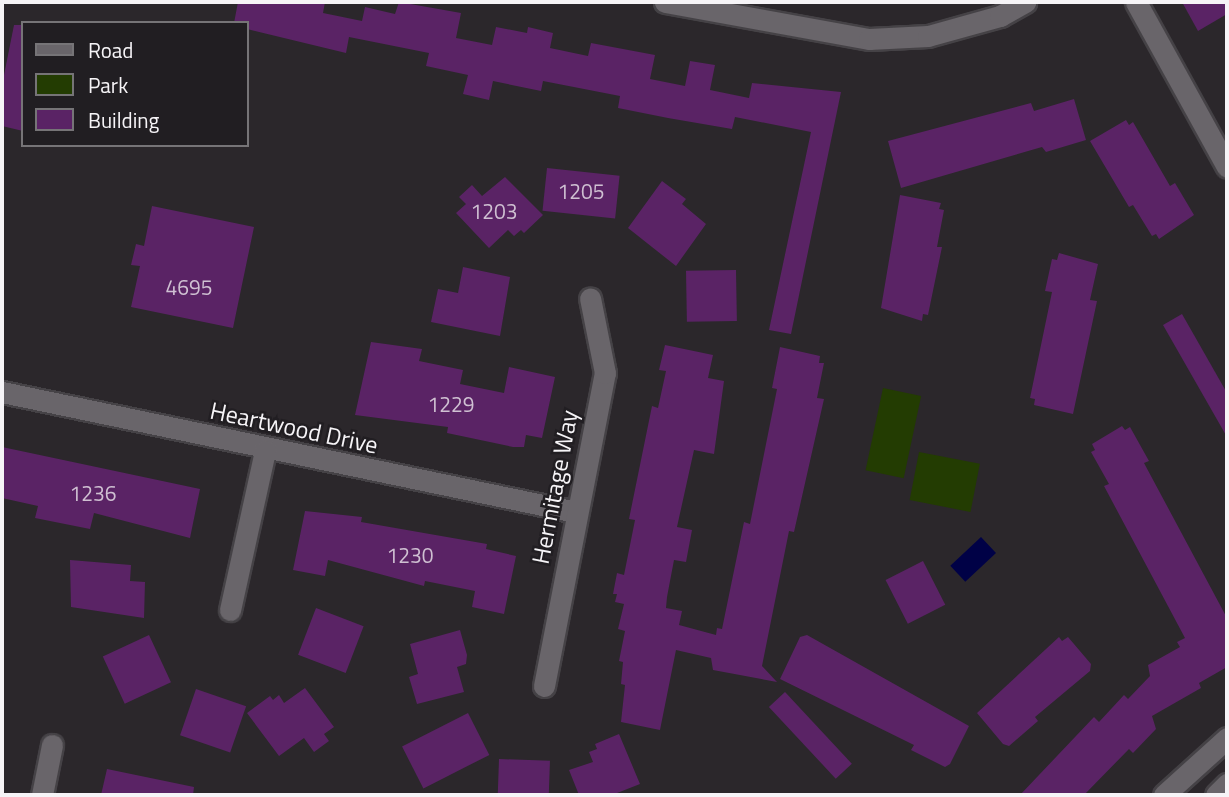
<!DOCTYPE html>
<style>
body{margin:0}
#map{position:relative;width:1229px;height:797px;overflow:hidden;background:#2b272b;font-family:"Titillium Web",sans-serif}
div>[style]{position:absolute}
.green>*{inset:0;background:#233c02;transform-origin:0 0}
.water>*{inset:0;background:#000146;transform-origin:0 0}
.building>*{inset:0;background:#5a2365;transform-origin:0 0}
.roads{filter:drop-shadow(2px 0 #454246) drop-shadow(-2px 0 #454246) drop-shadow(0 2px #454246) drop-shadow(0 -2px #454246)}
.minor>*{height:21px;margin:-10.5px;padding:0 10.5px;transform-origin:10.5px;border-radius:10.5px;background:#69656a}
span{translate:-50% -50%;white-space:nowrap;text-align:center;line-height:1.15;-webkit-text-stroke:5px #211e22;paint-order:stroke}
.number-label{font-size:21px;color:#cfc0d2}
.number-label span{-webkit-text-stroke-width:0}
.street-label{font-size:24px;color:#f6f4f7}
.frame{position:absolute;inset:0;border:4px solid #f6f4f7;pointer-events:none}
.legend{position:absolute;left:21px;top:21px;width:228px;height:126px;box-sizing:border-box;background:#211e22;border:2px solid #767477;margin:0;padding:9px 12px;list-style:none;font-size:21px;color:#f6f4f7}
.legend li{display:flex;align-items:center;gap:14px;height:35px}
.legend b{width:35px;border:2px solid #767477}
</style>
<div id="map">
<div class="green">
<div style="left:883px;top:388px;width:39px;height:84px;rotate:12deg"></div>
<div style="left:919px;top:452px;width:62px;height:49px;rotate:11deg"></div>
</div>
<div class="water">
<div style="left:981px;top:537px;width:22px;height:42px;rotate:47deg"></div>
</div>
<div class="building">
<div style="clip-path:polygon(238px 2px,325px 2px,323px 13px,362px 21px,365px 7px,395px 14px,399px 2px,461px 13px,456px 38px,492px 45px,496px 27px,527px 33px,528px 27px,553px 33px,550px 48px,588px 56px,591px 43px,655px 55px,650px 79px,685px 86px,690px 61px,715px 65px,710px 90px,749px 98px,752px 83px,841px 92px,791px 334px,769px 330px,811px 132px,735px 117px,732px 129px,668px 118px,618px 108px,620px 96px,543px 81px,541px 91px,493px 81px,489px 100px,463px 94px,468px 75px,426px 66px,429px 53px,349px 37px,346px 53px,247px 29px,247px 23px,234px 23px)"></div>
<div style="clip-path:polygon(1182px 2px,1227px 2px,1227px 14px,1198px 31px)"></div>
<div style="clip-path:polygon(14px 25px,23px 25px,23px 131px,2px 126px,2px 85px)"></div>
<div style="clip-path:polygon(1074px 99px,1086px 140px,1046px 152px,1042px 147px,901px 188px,888px 141px,1031px 103px,1034px 111px)"></div>
<div style="clip-path:polygon(1126px 120px,1129px 125px,1133px 122px,1170px 186px,1175px 183px,1194px 215px,1159px 239px,1156px 234px,1152px 236px,1133px 205px,1129px 207px,1090px 141px)"></div>
<div style="left:547px;top:168px;width:73px;height:43px;rotate:6deg"></div>
<div style="clip-path:polygon(505px 177px,543px 215px,524px 233px,521px 230px,514px 236px,508px 230px,489px 248px,456px 213px,466px 204px,459px 197px,472px 185px,482px 196px)"></div>
<div style="clip-path:polygon(662px 181px,686px 199px,682px 204px,706px 224px,676px 266px,628px 228px)"></div>
<div style="clip-path:polygon(900px 195px,941px 203px,939px 209px,944px 210px,937px 247px,942px 247px,928px 315px,923px 314px,922px 321px,881px 308px)"></div>
<div style="clip-path:polygon(152px 206px,254px 227px,233px 328px,131px 307px,140px 266px,131px 265px,136px 244px,144px 246px)"></div>
<div style="clip-path:polygon(1059px 253px,1098px 264px,1090px 300px,1097px 301px,1073px 414px,1034px 405px,1035px 399px,1030px 398px,1052px 292px,1045px 291px,1052px 259px,1057px 260px)"></div>
<div style="clip-path:polygon(463px 267px,510px 277px,500px 336px,431px 322px,438px 289px,458px 293px)"></div>
<div style="left:736px;top:270px;width:51px;height:50px;rotate:89deg"></div>
<div style="clip-path:polygon(1182px 314px,1227px 393px,1227px 437px,1163px 325px)"></div>
<div style="clip-path:polygon(371px 342px,422px 349px,419px 361px,463px 370px,460px 384px,504px 393px,509px 367px,555px 377px,542px 438px,526px 435px,524px 447px,513px 447px,447px 433px,448px 427px,355px 415px)"></div>
<div style="clip-path:polygon(665px 345px,713px 355px,708px 378px,724px 381px,714px 454px,694px 450px,677px 527px,692px 530px,686px 562px,674px 560px,667px 597px,666px 608px,682px 611px,679px 625px,716px 635px,717px 628px,722px 629px,744px 522px,750px 524px,777px 389px,772px 388px,780px 347px,820px 356px,819px 363px,824px 363px,817px 398px,824px 399px,794px 532px,789px 531px,762px 666px,777px 682px,713px 670px,711px 658px,676px 650px,660px 730px,621px 722px,625px 685px,621px 684px,623px 662px,619px 661px,625px 631px,618px 629px,624px 604px,615px 602px,617px 594px,613px 594px,617px 573px,624px 575px,635px 520px,629px 519px,652px 406px,658px 408px,666px 371px,659px 370px)"></div>
<div style="clip-path:polygon(1122px 426px,1125px 430px,1130px 427px,1149px 461px,1144px 463px,1227px 618px,1227px 667px,1199px 683px,1201px 688px,1152px 716px,1156px 729px,1133px 753px,1129px 749px,1084px 795px,1020px 795px,1094px 717px,1099px 722px,1124px 695px,1128px 699px,1150px 676px,1148px 665px,1180px 647px,1177px 642px,1185px 638px,1104px 486px,1109px 484px,1091px 452px,1095px 450px,1092px 444px)"></div>
<div style="clip-path:polygon(2px 447px,200px 489px,190px 538px,94px 513px,90px 529px,35px 518px,38px 506px,2px 498px)"></div>
<div style="clip-path:polygon(305px 511px,362px 517px,361px 522px,487px 544px,486px 549px,516px 556px,504px 614px,472px 607px,475px 591px,425px 581px,424px 586px,328px 560px,325px 576px,293px 570px)"></div>
<div style="clip-path:polygon(70px 560px,131px 565px,130px 581px,145px 582px,144px 618px,71px 607px)"></div>
<div style="left:923px;top:561px;width:49px;height:42px;rotate:63deg"></div>
<div style="left:316px;top:608px;width:51px;height:50px;rotate:21deg"></div>
<div style="clip-path:polygon(460px 630px,467px 655px,466px 664px,457px 667px,464px 692px,417px 704px,409px 677px,418px 674px,410px 644px)"></div>
<div style="left:149px;top:635px;width:52px;height:51px;rotate:65deg"></div>
<div style="clip-path:polygon(807px 635px,969px 726px,950px 764px,945px 767px,911px 750px,914px 745px,780px 679px,800px 637px)"></div>
<div style="clip-path:polygon(1059px 637px,1062px 641px,1068px 637px,1091px 664px,1090px 671px,1035px 717px,1038px 721px,1009px 746px,1003px 744px,977px 713px)"></div>
<div style="clip-path:polygon(305px 688px,334px 727px,324px 734px,329px 741px,314px 752px,304px 738px,279px 756px,247px 713px,270px 696px,273px 700px,279px 695px,284px 703px)"></div>
<div style="left:196px;top:689px;width:53px;height:49px;rotate:19deg"></div>
<div style="left:785px;top:692px;width:98px;height:22px;rotate:47deg"></div>
<div style="left:468px;top:713px;width:47px;height:74px;rotate:63deg"></div>
<div style="clip-path:polygon(619px 734px,640px 784px,612px 795px,579px 795px,569px 770px,593px 762px,589px 752px,597px 749px,595px 744px)"></div>
<div style="left:499px;top:759px;width:51px;height:36px;rotate:2deg"></div>
<div style="clip-path:polygon(107px 769px,194px 787px,193px 795px,101px 795px)"></div>
</div>
<div class="roads">
<div class="minor">
<div style="left:665px;top:2px;width:207px;rotate:10.3deg"></div>
<div style="left:869px;top:39px;width:59px;rotate:-2.9deg"></div>
<div style="left:928px;top:36px;width:75px;rotate:-15.5deg"></div>
<div style="left:1000px;top:16px;width:29px;rotate:-29deg"></div>
<div style="left:1136px;top:2px;width:188px;rotate:61.1deg"></div>
<div style="left:2px;top:392px;width:586px;rotate:11.81deg"></div>
<div style="left:230px;top:610px;width:163px;rotate:-77.6deg"></div>
<div style="left:544px;top:686px;width:319px;rotate:-79deg"></div>
<div style="left:605px;top:373px;width:76px;rotate:-101.3deg"></div>
<div style="left:42px;top:795px;width:51px;rotate:-78.7deg"></div>
<div style="left:1164px;top:795px;width:85px;rotate:-42.1deg"></div>
<div style="left:1216px;top:795px;width:16px;rotate:-45deg"></div>
</div>
</div>
<div class="number-label">
<span style="left:581px;top:191px">1205</span>
<span style="left:494px;top:211px">1203</span>
<span style="left:189px;top:287px">4695</span>
<span style="left:451px;top:404px">1229</span>
<span style="left:93px;top:493px">1236</span>
<span style="left:410px;top:555px">1230</span>
</div>
<div class="street-label">
<span style="left:294px;top:428px;rotate:12deg">Heartwood Drive</span>
<span style="left:555px;top:487px;rotate:-79deg">Hermitage Way</span>
</div>
<div class="frame"></div>
<ul class="legend">
<li><b style="height:9px;background:#69656a"></b>Road</li>
<li><b style="height:19px;background:#233c02"></b>Park</li>
<li><b style="height:19px;background:#5a2365"></b>Building</li>
</ul>
</div>
